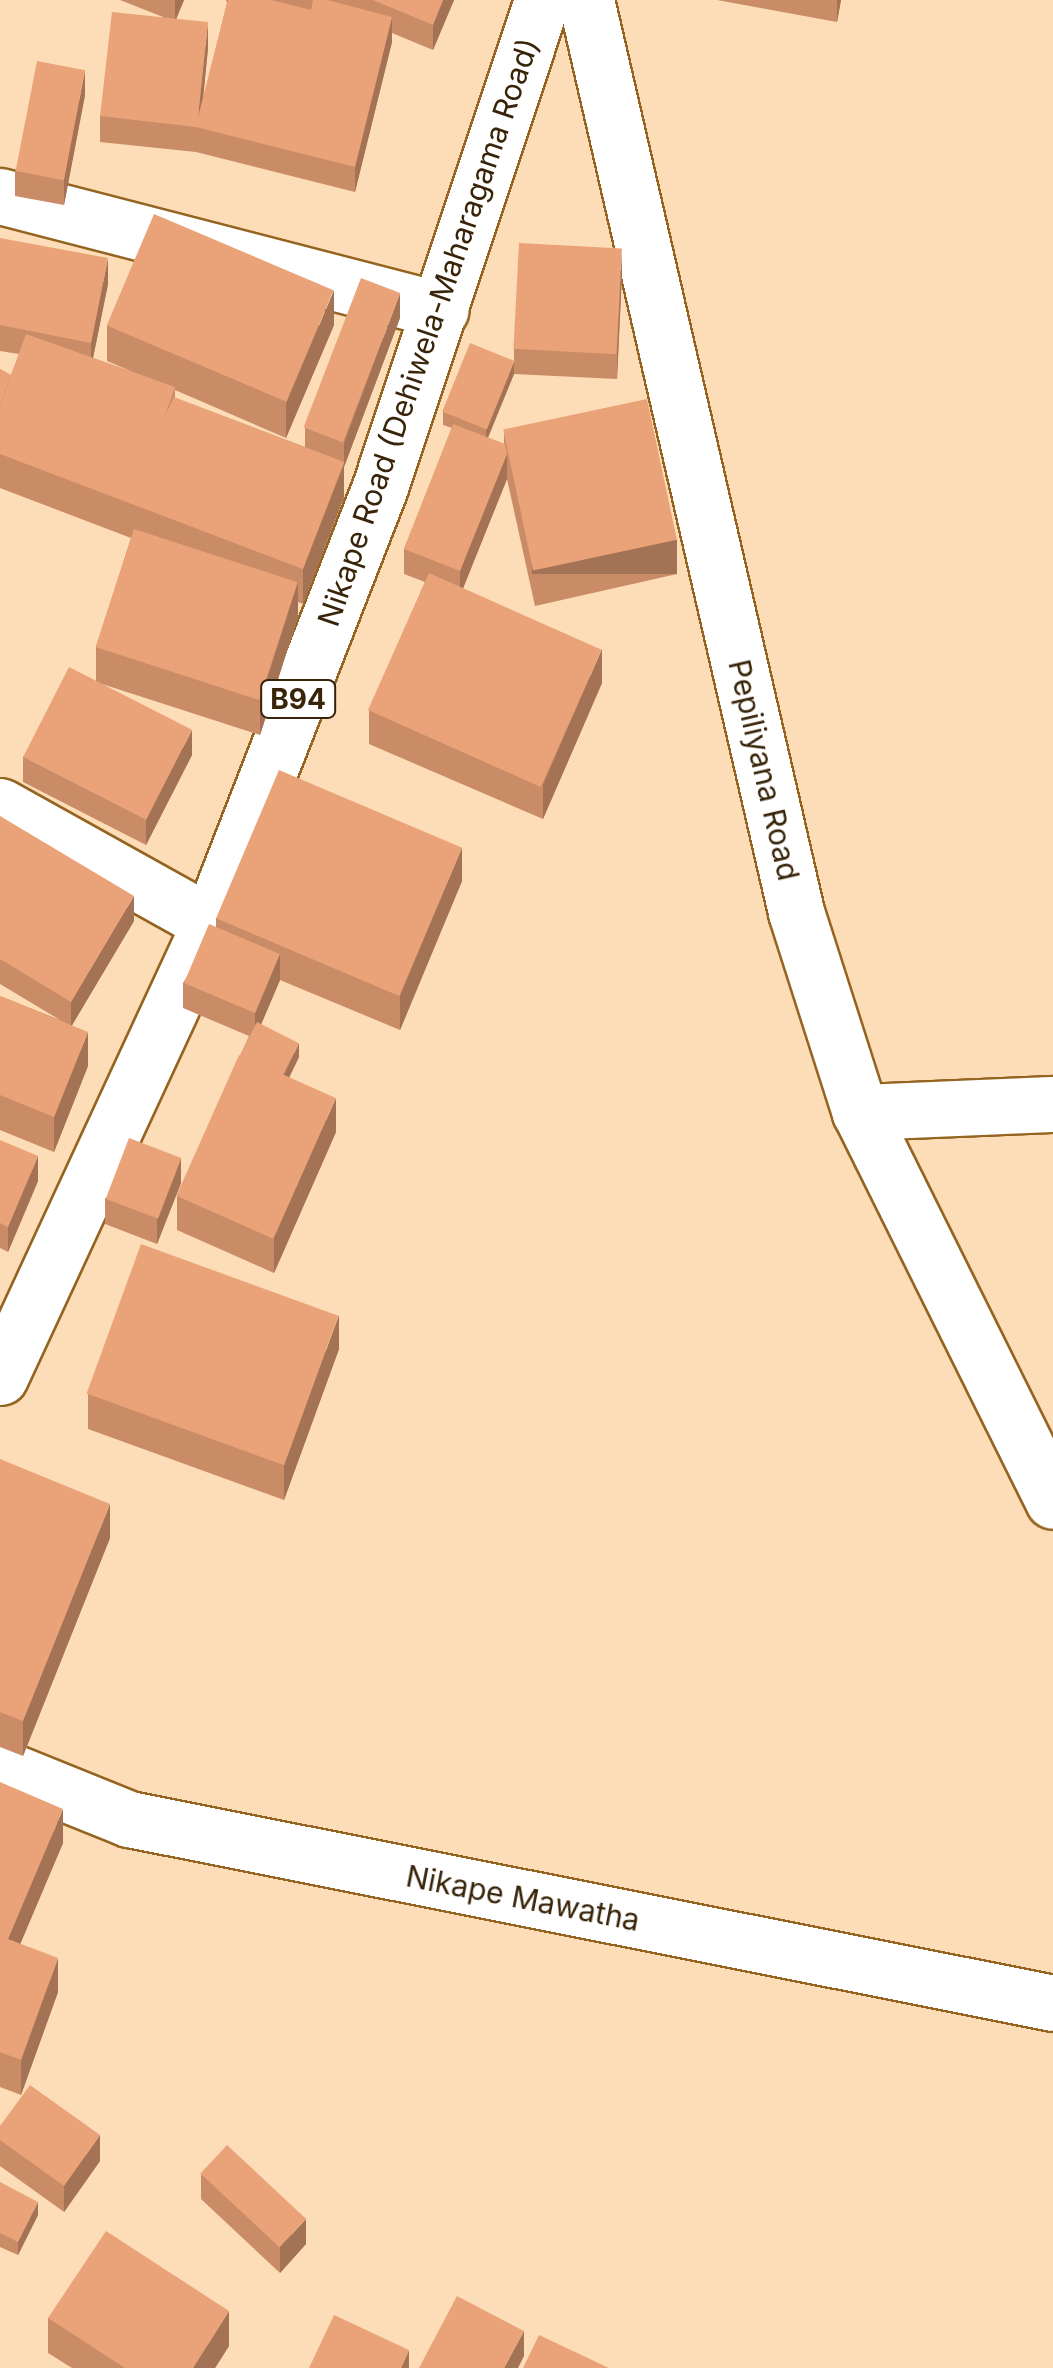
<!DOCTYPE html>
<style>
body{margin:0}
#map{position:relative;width:1053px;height:2368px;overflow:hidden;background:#fdddb7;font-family:Inter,sans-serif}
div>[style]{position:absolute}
.roads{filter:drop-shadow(2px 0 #946420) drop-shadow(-2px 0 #946420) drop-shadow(0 2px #946420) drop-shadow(0 -2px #946420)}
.minor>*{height:55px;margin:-27.5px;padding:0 27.5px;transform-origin:27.5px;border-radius:27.5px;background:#fff}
.major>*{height:55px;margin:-27.5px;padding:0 27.5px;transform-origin:27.5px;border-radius:27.5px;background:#fff}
.wall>*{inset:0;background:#c98c67}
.shaded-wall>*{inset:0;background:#a47254;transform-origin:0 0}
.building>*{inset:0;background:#eaa378;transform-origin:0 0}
span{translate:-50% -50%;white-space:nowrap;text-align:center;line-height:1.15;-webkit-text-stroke:10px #fff;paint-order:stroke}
.shield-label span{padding:2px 8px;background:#fff;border:2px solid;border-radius:8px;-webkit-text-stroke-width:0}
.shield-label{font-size:28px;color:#382408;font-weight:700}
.street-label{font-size:30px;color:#382408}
</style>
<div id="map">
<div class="roads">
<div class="minor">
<div style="left:0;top:196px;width:455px;rotate:14.5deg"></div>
<div style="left:0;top:806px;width:240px;rotate:29.1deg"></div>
<div style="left:860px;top:1112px;width:193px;rotate:-2.4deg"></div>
<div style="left:0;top:1767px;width:139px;rotate:22deg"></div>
<div style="left:129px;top:1819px;width:942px;rotate:11.26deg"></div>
</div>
<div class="major">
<div style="left:586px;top:0;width:936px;rotate:77.03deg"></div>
<div style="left:796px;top:912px;width:210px;rotate:72.3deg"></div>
<div style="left:860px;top:1112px;width:434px;rotate:63.6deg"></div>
<div style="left:0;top:1377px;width:500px;rotate:-65.18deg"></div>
<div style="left:210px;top:923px;width:468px;rotate:-68.7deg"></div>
<div style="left:380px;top:487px;width:513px;rotate:-71.6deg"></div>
</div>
</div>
<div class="wall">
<div style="clip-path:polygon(120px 0,184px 0,176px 19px,208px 48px,203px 100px,227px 3px,226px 0,454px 0,433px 50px,392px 33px,392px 42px,355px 192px,196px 152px,100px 142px,100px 116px,163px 17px)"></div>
<div style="clip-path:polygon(717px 0,841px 0,837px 22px)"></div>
<div style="clip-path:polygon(85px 95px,64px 205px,15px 196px,15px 171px)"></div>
<div style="clip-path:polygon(0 238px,108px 284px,93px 358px,133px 372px,107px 361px,107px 326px,334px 325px,286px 438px,175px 390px,175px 398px,305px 447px,305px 428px,400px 318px,344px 467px,344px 497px,303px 604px,298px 602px,298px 617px,260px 735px,102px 684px,192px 755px,146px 845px,23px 782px,23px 757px,96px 681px,96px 647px,131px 538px,0 488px,0 369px,11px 375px,19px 354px,0 351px)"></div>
<div style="clip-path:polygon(622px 273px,617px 379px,514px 374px,488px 438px,504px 444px,504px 431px,677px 574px,535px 606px,507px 479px,463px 588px,602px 683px,543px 819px,369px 744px,369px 710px,425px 582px,404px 574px,404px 549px,452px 428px,443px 425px,443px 412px,514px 361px,514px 349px)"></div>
<div style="clip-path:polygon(0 816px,134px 921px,72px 1025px,88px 1066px,54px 1152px,0 1130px,0 996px,60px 1020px,0 984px)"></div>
<div style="clip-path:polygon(462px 881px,400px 1030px,280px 980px,261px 1024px,299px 1057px,289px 1077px,336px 1132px,274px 1273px,177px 1230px,177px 1196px,249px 1036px,183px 1008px,183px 983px,216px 927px,216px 918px)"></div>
<div style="clip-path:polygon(0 1140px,38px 1181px,8px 1252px,0 1248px)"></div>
<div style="clip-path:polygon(181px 1183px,157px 1244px,105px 1224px,105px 1198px)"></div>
<div style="clip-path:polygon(339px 1349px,284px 1500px,88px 1429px,88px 1394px)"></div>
<div style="clip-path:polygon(0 1459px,110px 1538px,23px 1756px,0 1747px)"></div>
<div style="clip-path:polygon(0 1782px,63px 1843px,20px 1944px,58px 1992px,21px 2095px,0 2087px)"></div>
<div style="clip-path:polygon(0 2126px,100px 2161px,64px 2212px,0 2166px)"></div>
<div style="clip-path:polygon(201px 2174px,306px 2244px,280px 2273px,201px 2199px)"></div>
<div style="clip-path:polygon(0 2182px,38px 2215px,18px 2255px,0 2247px)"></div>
<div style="clip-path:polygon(48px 2318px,229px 2346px,215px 2368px,72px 2368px,48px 2353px)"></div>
</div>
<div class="shaded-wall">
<div style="clip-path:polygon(175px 0,184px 0,175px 22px)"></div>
<div style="clip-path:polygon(443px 0,454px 0,433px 50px,433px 25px)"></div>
<div style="clip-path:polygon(837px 0,841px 0,837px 22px)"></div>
<div style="clip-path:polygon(392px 17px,392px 42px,355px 192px,355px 167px)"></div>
<div style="clip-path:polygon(208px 22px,208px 48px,200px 128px,198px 117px)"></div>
<div style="clip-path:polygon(85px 70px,85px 95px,64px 205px,64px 180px)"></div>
<div style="clip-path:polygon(622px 248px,622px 273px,617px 379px,617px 353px)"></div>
<div style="clip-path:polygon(108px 258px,108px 284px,91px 368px,91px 343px)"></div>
<div style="clip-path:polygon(334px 290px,334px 325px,286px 438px,286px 404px)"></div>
<div style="clip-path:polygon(400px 293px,400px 318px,344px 467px,344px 497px,303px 604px,303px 569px,344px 464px,344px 443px)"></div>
<div style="clip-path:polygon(514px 361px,514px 374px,486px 442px,486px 428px)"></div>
<div style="clip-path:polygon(507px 454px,507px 479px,460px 596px,460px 571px)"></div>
<div style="left:677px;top:540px;width:34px;height:145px;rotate:90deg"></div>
<div style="clip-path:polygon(298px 582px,298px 617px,260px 735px,260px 701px)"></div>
<div style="clip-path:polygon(602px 649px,602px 683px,543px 819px,543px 785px)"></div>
<div style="clip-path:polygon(192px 730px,192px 755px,146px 845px,146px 820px)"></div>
<div style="clip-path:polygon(462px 847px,462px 881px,400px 1030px,400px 996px)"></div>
<div style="clip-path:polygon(134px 896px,134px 921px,71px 1027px,71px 1002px)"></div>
<div style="clip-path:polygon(280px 954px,280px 980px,255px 1039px,255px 1014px)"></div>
<div style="clip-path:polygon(88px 1032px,88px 1066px,54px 1152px,54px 1117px)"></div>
<div style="clip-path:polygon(299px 1043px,299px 1057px,276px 1105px,276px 1092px)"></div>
<div style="clip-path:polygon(336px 1098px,336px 1132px,274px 1273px,274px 1238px)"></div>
<div style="clip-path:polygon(38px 1156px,38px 1181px,8px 1252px,8px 1227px)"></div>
<div style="clip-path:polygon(181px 1158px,181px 1183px,157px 1244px,157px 1219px)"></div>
<div style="clip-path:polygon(339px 1315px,339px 1349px,284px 1500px,284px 1466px)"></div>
<div style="clip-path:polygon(110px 1504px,110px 1538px,23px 1756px,23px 1721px)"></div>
<div style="clip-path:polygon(63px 1809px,63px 1843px,8px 1973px,8px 1939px)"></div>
<div style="clip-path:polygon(58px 1958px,58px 1992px,21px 2095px,21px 2060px)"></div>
<div style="clip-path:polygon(100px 2135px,100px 2161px,64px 2212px,64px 2186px)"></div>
<div style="clip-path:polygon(38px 2202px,38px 2215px,18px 2255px,18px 2242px)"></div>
<div style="clip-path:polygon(306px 2219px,306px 2244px,280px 2273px,280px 2247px)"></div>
<div style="clip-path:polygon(229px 2311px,229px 2346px,215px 2368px,193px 2368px)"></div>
<div style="clip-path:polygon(524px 2331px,524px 2356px,518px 2368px,504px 2368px)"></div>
<div style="clip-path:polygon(409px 2350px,409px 2368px,401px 2368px)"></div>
</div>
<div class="building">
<div style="clip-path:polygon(228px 0,271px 0,311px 10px,313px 0,327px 0,392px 17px,355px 167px,196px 127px,100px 116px,112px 12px,208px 22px,198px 117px)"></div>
<div style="clip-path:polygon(373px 0,443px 0,433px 25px)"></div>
<div style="left:37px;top:61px;width:49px;height:112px;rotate:11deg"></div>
<div style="left:154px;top:214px;width:195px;height:121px;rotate:23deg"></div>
<div style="clip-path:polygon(0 238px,108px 258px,91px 343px,0 325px)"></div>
<div style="left:519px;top:243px;width:103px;height:106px;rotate:3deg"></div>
<div style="left:361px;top:278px;width:42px;height:160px;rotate:21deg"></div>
<div style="clip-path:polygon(26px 334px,175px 387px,165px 416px,174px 397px,344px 462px,303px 569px,0 454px,0 406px)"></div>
<div style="left:470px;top:343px;width:48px;height:74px;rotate:22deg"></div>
<div style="clip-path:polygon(0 369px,11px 375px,0 405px)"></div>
<div style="left:647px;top:399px;width:144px;height:147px;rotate:78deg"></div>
<div style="clip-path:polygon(453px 424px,505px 444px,507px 454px,460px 571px,404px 549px)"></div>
<div style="left:134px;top:529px;width:172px;height:124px;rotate:18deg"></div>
<div style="left:429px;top:573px;width:189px;height:150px;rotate:24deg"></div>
<div style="left:69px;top:667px;width:138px;height:101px;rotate:27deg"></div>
<div style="left:279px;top:770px;width:199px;height:161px;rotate:23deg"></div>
<div style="clip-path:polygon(0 816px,134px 896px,71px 1002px,0 959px)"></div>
<div style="left:209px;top:924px;width:77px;height:64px;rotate:23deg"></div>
<div style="clip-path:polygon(0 996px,88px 1032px,54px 1117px,0 1095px)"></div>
<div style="left:257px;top:1022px;width:47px;height:38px;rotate:27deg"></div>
<div style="left:239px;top:1055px;width:106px;height:154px;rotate:24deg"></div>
<div style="left:129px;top:1138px;width:56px;height:65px;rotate:21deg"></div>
<div style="clip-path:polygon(0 1140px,38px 1156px,8px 1227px,0 1223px)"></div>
<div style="left:141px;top:1244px;width:210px;height:159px;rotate:20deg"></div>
<div style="clip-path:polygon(0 1459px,110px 1504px,23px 1721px,0 1712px)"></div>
<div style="clip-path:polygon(0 1782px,63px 1809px,8px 1939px,58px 1958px,21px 2060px,0 2052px)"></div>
<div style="clip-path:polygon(30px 2085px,100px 2135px,64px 2186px,0 2140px,0 2126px)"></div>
<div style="left:227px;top:2145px;width:108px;height:39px;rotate:43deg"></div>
<div style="clip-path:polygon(0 2182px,38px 2202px,18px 2242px,0 2233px)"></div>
<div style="clip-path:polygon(106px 2231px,229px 2311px,193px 2368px,125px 2368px,48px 2318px)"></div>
<div style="clip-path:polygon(457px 2296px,524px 2331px,504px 2368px,419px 2368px)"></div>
<div style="clip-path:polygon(334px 2315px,409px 2350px,401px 2368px,309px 2368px)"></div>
<div style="clip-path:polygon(539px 2335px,609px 2368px,523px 2368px)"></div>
</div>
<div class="shield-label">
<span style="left:298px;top:699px">B94</span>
</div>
<div class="street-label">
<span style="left:428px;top:332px;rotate:-71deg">Nikape Road (Dehiwela-Maharagama Road)</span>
<span style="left:764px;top:770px;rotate:77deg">Pepiliyana Road</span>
<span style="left:523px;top:1898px;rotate:11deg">Nikape Mawatha</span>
</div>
</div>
